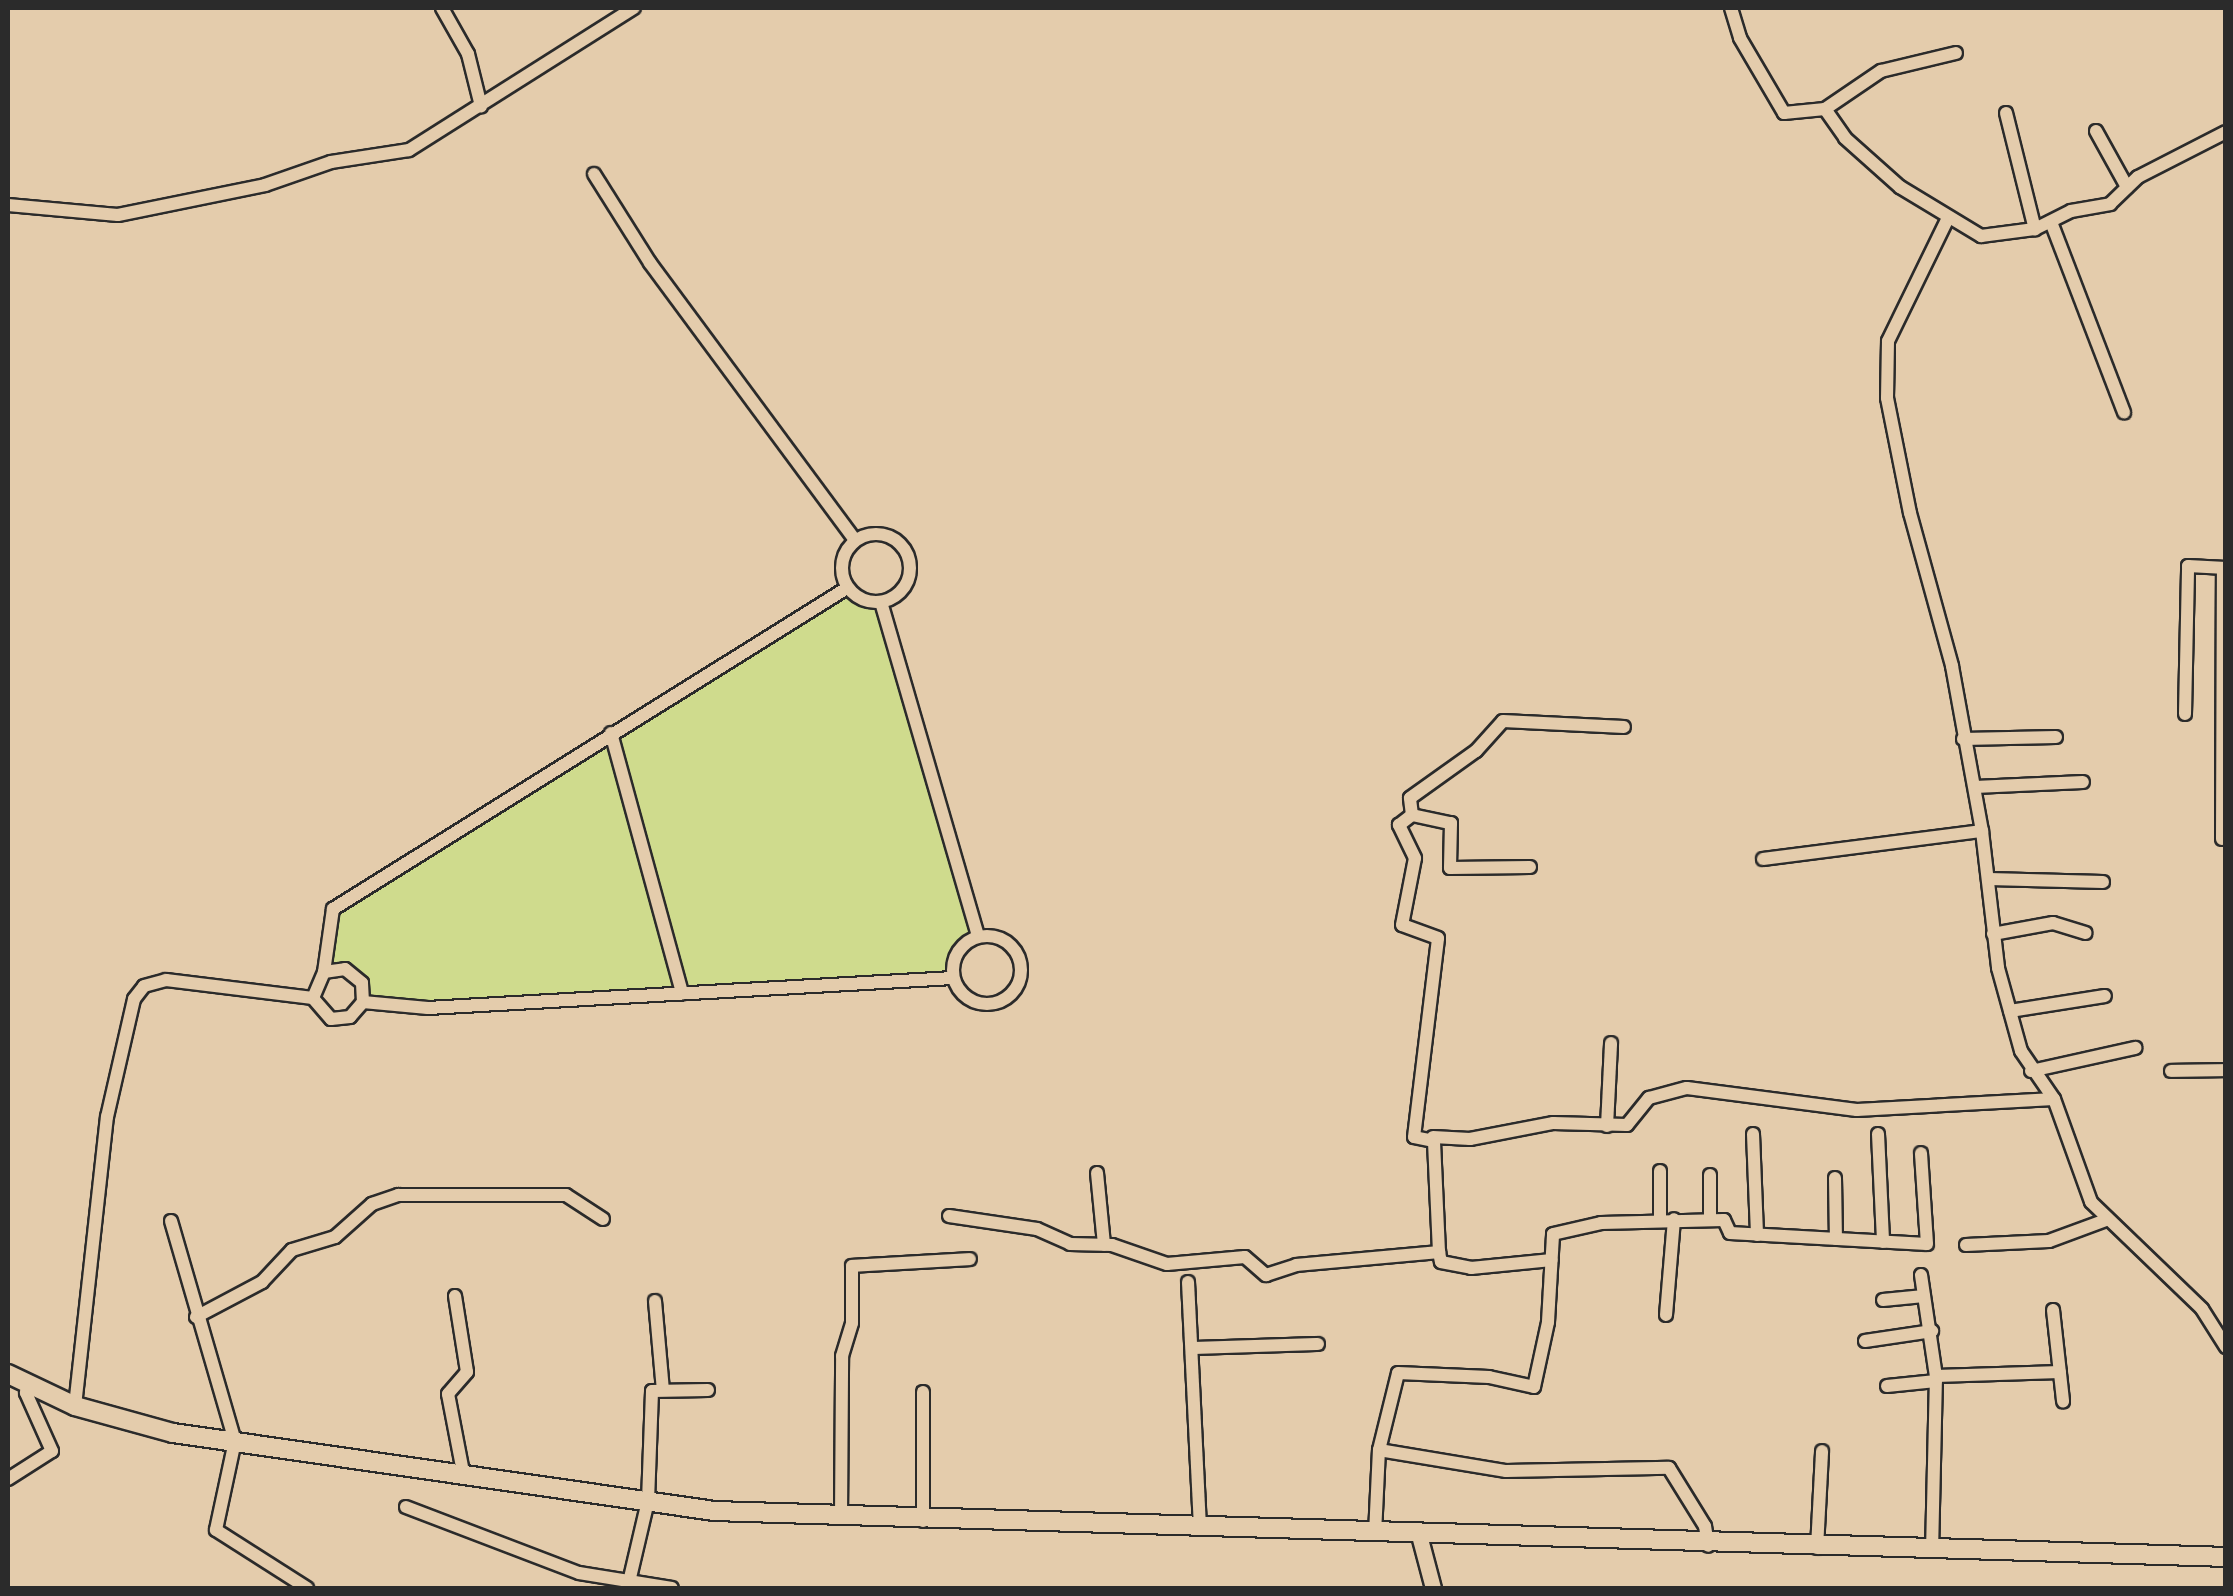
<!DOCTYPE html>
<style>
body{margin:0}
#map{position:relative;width:2233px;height:1596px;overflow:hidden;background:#e4ccac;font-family:"Architects Daughter",sans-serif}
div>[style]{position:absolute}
.green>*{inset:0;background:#cfdb8d}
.roads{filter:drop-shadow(2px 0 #2b2b2b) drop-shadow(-2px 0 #2b2b2b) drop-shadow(0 2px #2b2b2b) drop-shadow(0 -2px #2b2b2b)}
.minor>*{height:12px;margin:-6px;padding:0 6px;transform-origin:6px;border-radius:6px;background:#e4ccac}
.minor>.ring{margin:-6px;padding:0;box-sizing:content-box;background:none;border:12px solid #e4ccac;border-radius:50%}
.tertiary>*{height:15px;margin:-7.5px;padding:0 7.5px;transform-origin:7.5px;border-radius:7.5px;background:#e4ccac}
.secondary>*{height:18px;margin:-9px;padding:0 9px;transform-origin:9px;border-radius:9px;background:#e4ccac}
span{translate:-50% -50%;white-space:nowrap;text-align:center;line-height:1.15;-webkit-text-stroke:9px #e4ccac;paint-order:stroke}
.frame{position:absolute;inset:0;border:10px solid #2b2b2b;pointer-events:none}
</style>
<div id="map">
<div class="green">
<div style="clip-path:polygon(847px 588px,881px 602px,978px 936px,957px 952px,953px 978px,428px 1008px,363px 1002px,355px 974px,324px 972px,333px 909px)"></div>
</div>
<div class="roads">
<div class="minor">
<div style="left:442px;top:8px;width:53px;rotate:60.5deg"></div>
<div style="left:468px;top:54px;width:54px;rotate:76deg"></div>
<div style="left:1731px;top:8px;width:31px;rotate:73deg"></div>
<div style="left:1740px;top:38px;width:87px;rotate:59.6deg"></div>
<div style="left:1784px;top:113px;width:41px;rotate:-5.6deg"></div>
<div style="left:1825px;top:109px;width:35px;rotate:55deg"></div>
<div style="left:1845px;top:138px;width:74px;rotate:41.7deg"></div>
<div style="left:1900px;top:187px;width:95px;rotate:31.2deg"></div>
<div style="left:1981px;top:236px;width:54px;rotate:-7.4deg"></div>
<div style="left:2035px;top:229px;width:40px;rotate:-26.6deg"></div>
<div style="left:2071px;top:211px;width:40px;rotate:-10deg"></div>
<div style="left:2110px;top:204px;width:39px;rotate:-44deg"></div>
<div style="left:2138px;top:177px;width:99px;rotate:-27.1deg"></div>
<div style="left:1825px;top:109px;width:68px;rotate:-34.2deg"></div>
<div style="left:1881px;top:71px;width:77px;rotate:-13.5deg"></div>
<div style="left:2006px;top:113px;width:120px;rotate:76deg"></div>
<div style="left:2096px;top:131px;width:64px;rotate:61deg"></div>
<div style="left:594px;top:174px;width:105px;rotate:57.8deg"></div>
<div style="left:650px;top:263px;width:345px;rotate:53.5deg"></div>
<div style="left:8px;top:205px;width:110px;rotate:5.2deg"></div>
<div style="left:118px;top:215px;width:150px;rotate:-11.5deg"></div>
<div style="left:265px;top:185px;width:70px;rotate:-19.2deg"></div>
<div style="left:331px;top:162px;width:79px;rotate:-8.7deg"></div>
<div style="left:409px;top:150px;width:266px;rotate:-32.3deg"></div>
<div style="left:1948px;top:218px;width:137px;rotate:116deg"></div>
<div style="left:1888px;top:341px;width:57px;rotate:91deg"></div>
<div style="left:1887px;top:398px;width:117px;rotate:78.7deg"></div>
<div style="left:1910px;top:513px;width:159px;rotate:74.6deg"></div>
<div style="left:1952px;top:666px;width:168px;rotate:79.7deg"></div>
<div style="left:1982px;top:831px;width:138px;rotate:83.3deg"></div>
<div style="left:1998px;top:968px;width:86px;rotate:74.5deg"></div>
<div style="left:2021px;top:1051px;width:58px;rotate:55.5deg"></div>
<div style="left:2054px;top:1099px;width:109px;rotate:70.2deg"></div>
<div style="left:2091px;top:1202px;width:154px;rotate:43.9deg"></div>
<div style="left:2202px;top:1309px;width:45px;rotate:57.7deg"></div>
<div style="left:2051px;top:222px;width:204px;rotate:69deg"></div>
<div class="ring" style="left:842px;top:534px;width:56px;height:56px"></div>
<div style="left:881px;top:602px;width:348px;rotate:73.8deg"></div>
<div style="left:2185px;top:714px;width:148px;rotate:-88.8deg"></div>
<div style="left:2188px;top:566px;width:38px;rotate:3deg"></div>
<div style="left:611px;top:733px;width:270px;rotate:74.7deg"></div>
<div style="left:1963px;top:739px;width:93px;rotate:-1.2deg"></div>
<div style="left:1975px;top:787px;width:108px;rotate:-2.7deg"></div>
<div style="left:1412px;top:815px;width:40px;rotate:12deg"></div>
<div style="left:1451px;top:823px;width:45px;rotate:91.3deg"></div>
<div style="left:1450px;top:868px;width:80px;rotate:-0.7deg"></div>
<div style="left:2222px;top:839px;width:271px;rotate:-89.8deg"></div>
<div style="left:1763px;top:859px;width:221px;rotate:-7.3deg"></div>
<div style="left:1989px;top:879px;width:114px;rotate:1.5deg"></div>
<div style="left:1993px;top:934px;width:61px;rotate:-10.4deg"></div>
<div style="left:2053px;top:923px;width:34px;rotate:17deg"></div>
<div class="ring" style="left:953px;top:936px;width:56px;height:56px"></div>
<div style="left:324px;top:972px;width:21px;rotate:-8deg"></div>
<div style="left:345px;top:969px;width:22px;rotate:39deg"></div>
<div style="left:362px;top:983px;width:19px;rotate:87deg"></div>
<div style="left:363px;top:1002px;width:20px;rotate:131deg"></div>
<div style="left:350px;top:1017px;width:19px;rotate:174deg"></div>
<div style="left:331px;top:1019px;width:28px;rotate:-131deg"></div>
<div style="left:313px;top:998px;width:28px;rotate:-67deg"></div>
<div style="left:324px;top:972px;width:64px;rotate:-81.9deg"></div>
<div style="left:333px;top:909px;width:606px;rotate:-31.99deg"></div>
<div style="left:363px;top:1002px;width:65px;rotate:5.3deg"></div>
<div style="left:428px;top:1008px;width:526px;rotate:-3.27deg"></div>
<div style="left:2010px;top:1011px;width:96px;rotate:-9deg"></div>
<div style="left:2031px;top:1071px;width:107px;rotate:-12.5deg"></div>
<div style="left:2171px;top:1071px;width:55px;rotate:-1deg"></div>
<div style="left:1607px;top:1126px;width:83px;rotate:-87.2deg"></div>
<div style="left:1753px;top:1134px;width:101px;rotate:87.7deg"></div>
<div style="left:1878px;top:1134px;width:108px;rotate:87.3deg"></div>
<div style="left:1433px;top:1137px;width:37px;rotate:3deg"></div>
<div style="left:1470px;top:1139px;width:85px;rotate:-10.9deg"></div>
<div style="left:1553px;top:1123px;width:74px;rotate:1.5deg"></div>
<div style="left:1627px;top:1125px;width:35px;rotate:-51deg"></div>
<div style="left:1649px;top:1098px;width:39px;rotate:-15deg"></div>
<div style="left:1687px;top:1088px;width:171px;rotate:7.4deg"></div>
<div style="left:1857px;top:1110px;width:197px;rotate:-3.2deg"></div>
<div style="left:1097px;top:1173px;width:72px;rotate:84.4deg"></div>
<div style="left:1835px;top:1178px;width:61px;rotate:89.1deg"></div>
<div style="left:949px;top:1216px;width:89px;rotate:8.4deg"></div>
<div style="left:1037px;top:1229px;width:36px;rotate:24deg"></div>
<div style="left:1070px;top:1244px;width:42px;rotate:1.4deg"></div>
<div style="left:1112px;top:1245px;width:58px;rotate:19.1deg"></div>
<div style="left:1167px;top:1264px;width:78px;rotate:-5.1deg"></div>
<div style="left:1245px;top:1257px;width:28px;rotate:41deg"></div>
<div style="left:1266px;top:1275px;width:32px;rotate:-18deg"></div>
<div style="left:1296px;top:1265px;width:144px;rotate:-5.2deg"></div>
<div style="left:1439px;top:1252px;width:10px;rotate:79deg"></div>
<div style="left:1441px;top:1262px;width:31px;rotate:11deg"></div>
<div style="left:1471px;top:1268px;width:81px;rotate:-5.6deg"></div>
<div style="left:1660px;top:1219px;width:48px;rotate:-90deg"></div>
<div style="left:1710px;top:1220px;width:45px;rotate:-90deg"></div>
<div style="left:171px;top:1221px;width:229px;rotate:73.8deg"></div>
<div style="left:235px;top:1441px;width:91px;rotate:102.1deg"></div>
<div style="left:216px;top:1530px;width:108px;rotate:32.5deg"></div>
<div style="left:1966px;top:1245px;width:83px;rotate:-2.8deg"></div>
<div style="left:2049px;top:1241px;width:61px;rotate:-20.2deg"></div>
<div style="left:1439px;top:1252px;width:111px;rotate:-92.6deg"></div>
<div style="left:1434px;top:1141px;width:20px;rotate:-169deg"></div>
<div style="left:1414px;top:1137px;width:200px;rotate:-83.1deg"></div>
<div style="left:1438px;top:938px;width:38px;rotate:-160deg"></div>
<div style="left:1402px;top:925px;width:68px;rotate:-79deg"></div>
<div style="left:1415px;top:858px;width:37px;rotate:-116deg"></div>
<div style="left:1399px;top:825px;width:16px;rotate:-38deg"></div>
<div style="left:1412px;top:815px;width:17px;rotate:-97deg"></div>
<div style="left:1410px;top:798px;width:81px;rotate:-35.5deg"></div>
<div style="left:1476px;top:751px;width:40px;rotate:-48deg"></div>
<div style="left:1503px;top:721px;width:121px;rotate:2.8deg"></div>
<div style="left:1921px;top:1275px;width:102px;rotate:81.6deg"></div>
<div style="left:1936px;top:1376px;width:173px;rotate:91.3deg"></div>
<div style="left:1188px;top:1282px;width:245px;rotate:87.2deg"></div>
<div style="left:455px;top:1296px;width:77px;rotate:81deg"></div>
<div style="left:467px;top:1372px;width:29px;rotate:131deg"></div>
<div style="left:448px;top:1394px;width:79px;rotate:79.1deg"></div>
<div style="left:1883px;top:1300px;width:41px;rotate:-5.6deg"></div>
<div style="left:655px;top:1301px;width:89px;rotate:84.9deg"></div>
<div style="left:2053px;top:1310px;width:92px;rotate:83.7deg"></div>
<div style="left:1666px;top:1315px;width:96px;rotate:-85.2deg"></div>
<div style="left:196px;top:1317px;width:75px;rotate:-27.9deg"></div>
<div style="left:262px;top:1282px;width:44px;rotate:-46.8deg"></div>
<div style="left:292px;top:1250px;width:45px;rotate:-16.8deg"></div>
<div style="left:335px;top:1237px;width:50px;rotate:-41.7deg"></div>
<div style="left:372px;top:1204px;width:28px;rotate:-19deg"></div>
<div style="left:398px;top:1195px;width:168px"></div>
<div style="left:566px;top:1195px;width:44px;rotate:33deg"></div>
<div style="left:1865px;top:1341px;width:68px;rotate:-8.5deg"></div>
<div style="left:1192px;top:1348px;width:126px;rotate:-1.8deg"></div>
<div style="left:1936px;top:1376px;width:124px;rotate:-1.8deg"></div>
<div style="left:1887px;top:1386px;width:49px;rotate:-5.8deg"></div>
<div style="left:923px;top:1392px;width:129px;rotate:90deg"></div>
<div style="left:75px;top:1406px;width:291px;rotate:-83.7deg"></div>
<div style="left:107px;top:1117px;width:121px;rotate:-77.1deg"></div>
<div style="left:134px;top:999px;width:16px;rotate:-52deg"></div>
<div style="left:144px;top:986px;width:23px;rotate:-15deg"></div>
<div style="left:166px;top:980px;width:148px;rotate:7deg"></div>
<div style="left:1379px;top:1450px;width:129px;rotate:9.4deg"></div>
<div style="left:1506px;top:1471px;width:163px;rotate:-1.1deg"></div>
<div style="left:1669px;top:1468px;width:68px;rotate:58.2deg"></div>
<div style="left:1705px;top:1526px;width:20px;rotate:81deg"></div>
<div style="left:8px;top:1479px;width:52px;rotate:-32.5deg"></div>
<div style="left:52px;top:1451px;width:64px;rotate:-114.1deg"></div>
<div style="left:26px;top:1393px;width:8px;rotate:-76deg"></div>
<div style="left:406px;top:1507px;width:185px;rotate:20.9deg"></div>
<div style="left:579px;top:1573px;width:94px;rotate:9.2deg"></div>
<div style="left:841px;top:1517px;width:161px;rotate:-89.6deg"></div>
<div style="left:842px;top:1356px;width:34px;rotate:-73deg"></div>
<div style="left:852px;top:1323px;width:57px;rotate:-90deg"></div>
<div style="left:852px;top:1266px;width:118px;rotate:-3.4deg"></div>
<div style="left:1375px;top:1534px;width:84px;rotate:-87.3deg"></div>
<div style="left:1379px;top:1450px;width:79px;rotate:-76.1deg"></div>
<div style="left:1398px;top:1373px;width:91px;rotate:2.5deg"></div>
<div style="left:1489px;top:1377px;width:46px;rotate:12.5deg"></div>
<div style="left:1534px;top:1387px;width:66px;rotate:-77.8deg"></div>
<div style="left:1548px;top:1322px;width:88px;rotate:-86.7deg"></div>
<div style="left:1553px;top:1234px;width:49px;rotate:-12.9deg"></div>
<div style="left:1601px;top:1223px;width:123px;rotate:-1.4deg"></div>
<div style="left:1724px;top:1220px;width:14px;rotate:65deg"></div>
<div style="left:1730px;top:1233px;width:197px;rotate:3.2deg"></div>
<div style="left:1927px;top:1244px;width:91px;rotate:-93.8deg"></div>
<div style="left:1817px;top:1548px;width:97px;rotate:-87deg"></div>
<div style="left:629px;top:1582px;width:83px;rotate:-76.8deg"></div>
<div style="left:648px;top:1501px;width:110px;rotate:-87.9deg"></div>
<div style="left:652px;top:1391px;width:56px;rotate:-1deg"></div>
</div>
<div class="tertiary">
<div style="left:1419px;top:1535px;width:55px;rotate:75.2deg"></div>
</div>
<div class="secondary">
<div style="left:8px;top:1374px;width:74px;rotate:25.5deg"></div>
<div style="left:75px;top:1406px;width:102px;rotate:15.4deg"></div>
<div style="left:173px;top:1433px;width:547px;rotate:8.2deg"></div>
<div style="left:714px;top:1511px;width:1513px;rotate:1.74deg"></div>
</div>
</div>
<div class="frame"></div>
</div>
